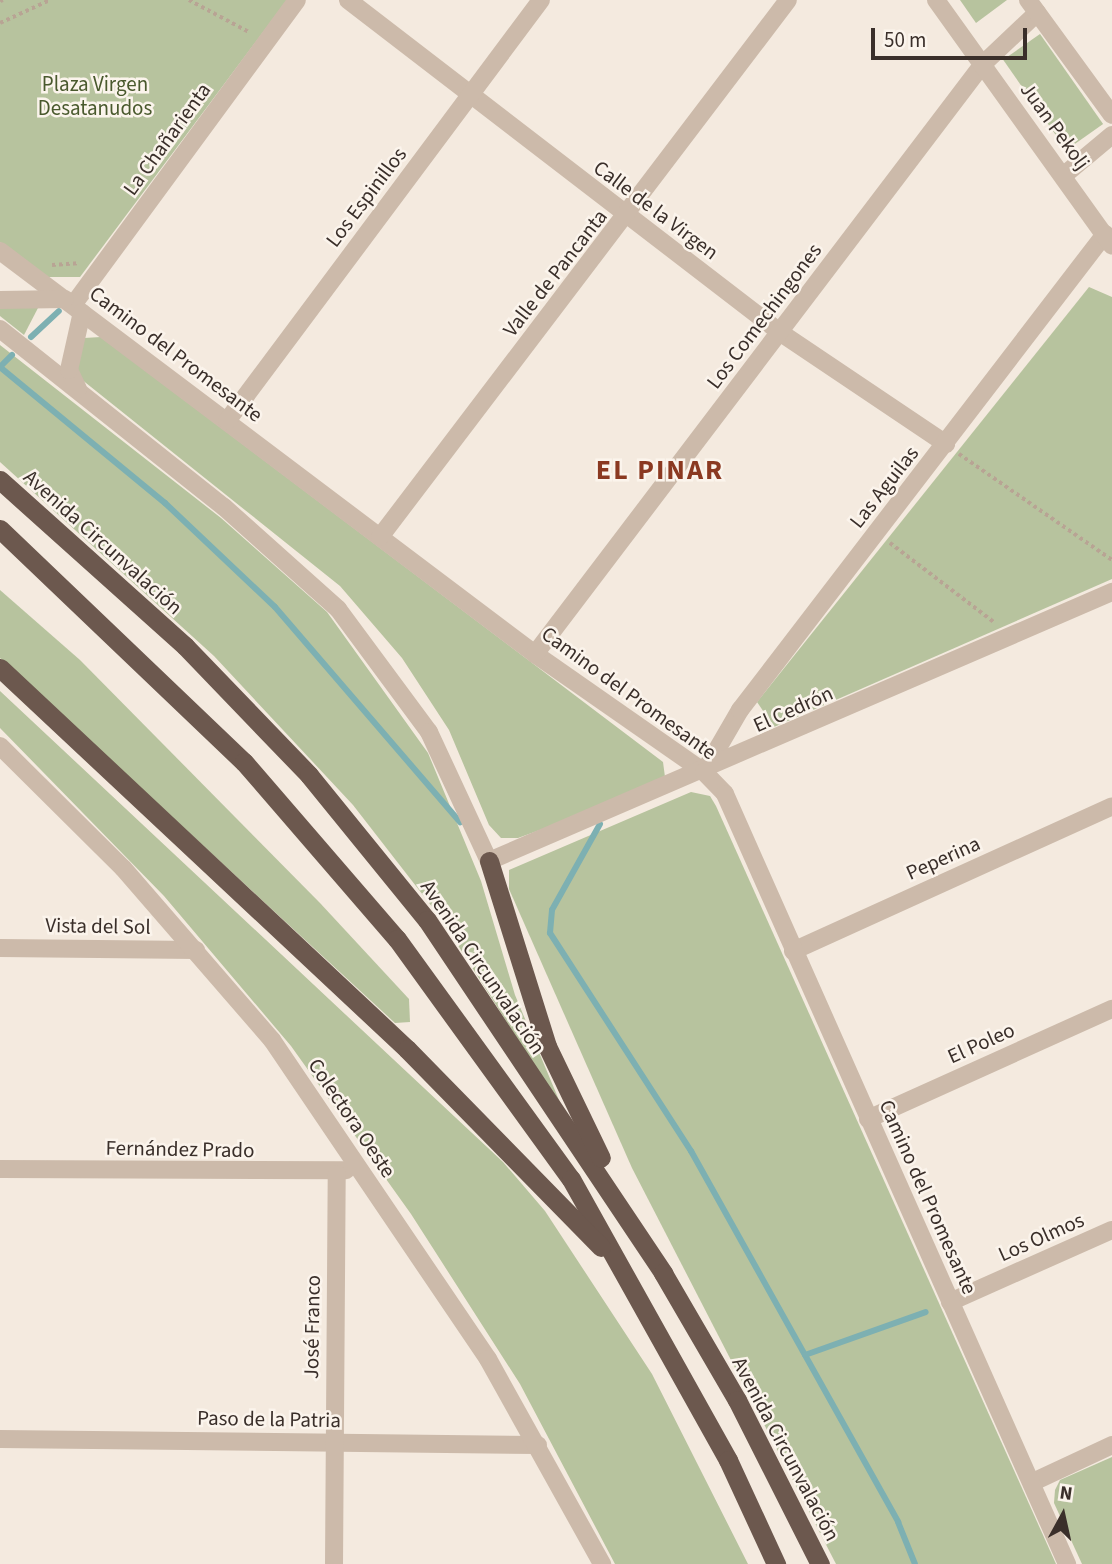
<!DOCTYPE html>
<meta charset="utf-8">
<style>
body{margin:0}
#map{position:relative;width:1112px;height:1564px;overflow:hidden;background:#f4eadf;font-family:"Source Sans 3",sans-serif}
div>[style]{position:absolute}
.green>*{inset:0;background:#b7c39e;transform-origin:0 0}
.stream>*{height:6px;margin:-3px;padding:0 3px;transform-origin:3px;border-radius:3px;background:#7db0b2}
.path>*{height:3.5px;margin-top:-1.75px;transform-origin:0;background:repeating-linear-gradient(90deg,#b8a494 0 3.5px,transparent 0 7px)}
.minor>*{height:18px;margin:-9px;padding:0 9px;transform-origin:9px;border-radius:9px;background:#ccbaaa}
.tertiary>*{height:18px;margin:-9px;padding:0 9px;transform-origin:9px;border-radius:9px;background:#ccbaaa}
.trunk>*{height:19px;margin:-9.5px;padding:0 9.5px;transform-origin:9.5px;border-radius:9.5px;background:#6c584e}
span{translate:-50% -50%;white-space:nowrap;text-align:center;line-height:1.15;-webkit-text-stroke:5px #fbf4ec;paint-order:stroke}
.park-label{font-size:21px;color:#49592d}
.street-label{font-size:21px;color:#3a2f2a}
.district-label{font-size:28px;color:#8b3921;font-weight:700;letter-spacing:2px}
.north{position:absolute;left:1028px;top:1480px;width:70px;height:70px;-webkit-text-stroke:5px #fbf4ec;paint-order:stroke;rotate:8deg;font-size:19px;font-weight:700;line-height:28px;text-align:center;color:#3a2f2a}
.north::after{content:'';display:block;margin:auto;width:24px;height:32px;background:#3a2f2a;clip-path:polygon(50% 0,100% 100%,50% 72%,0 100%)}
.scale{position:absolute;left:871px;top:28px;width:156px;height:32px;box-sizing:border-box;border:4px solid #3a2f2a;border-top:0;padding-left:9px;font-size:21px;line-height:24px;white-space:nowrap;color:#3a2f2a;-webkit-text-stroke:5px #fbf4ec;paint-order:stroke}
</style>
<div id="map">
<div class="green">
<div style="clip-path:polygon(0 0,287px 0,80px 277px,46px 277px,0 242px)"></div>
<div style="clip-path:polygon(960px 0,1007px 0,976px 23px)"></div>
<div style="left:1040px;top:34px;width:110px;height:45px;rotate:55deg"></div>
<div style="clip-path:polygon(1089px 287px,1112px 297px,1112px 579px,774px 727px,757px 702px)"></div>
<div style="clip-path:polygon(0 304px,39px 306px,24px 335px,0 316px)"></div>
<div style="clip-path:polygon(101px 337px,663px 762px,665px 777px,654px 788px,518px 838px,501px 838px,489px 825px,449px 730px,402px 658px,340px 586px,81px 379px,75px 368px,84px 338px)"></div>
<div style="clip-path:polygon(0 345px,221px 518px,327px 612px,428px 753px,481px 881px,515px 995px,564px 1112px,440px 917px,353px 805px,214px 656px,0 462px)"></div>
<div style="clip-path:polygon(0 590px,80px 660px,320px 903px,409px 999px,410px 1022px,395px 1023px,0 658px)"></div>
<div style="clip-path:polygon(0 691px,503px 1162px,545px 1211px,652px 1374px,748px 1564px,615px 1564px,520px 1384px,411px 1214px,291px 1046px,164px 896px,0 728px)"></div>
<div style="clip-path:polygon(691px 792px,710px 796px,716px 806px,1056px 1564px,836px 1564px,632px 1168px,509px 889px,509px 870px)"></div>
<div style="clip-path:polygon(1112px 1457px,1112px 1564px,1082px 1564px,1054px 1503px,1055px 1490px,1060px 1480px)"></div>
</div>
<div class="stream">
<div style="left:31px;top:337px;width:38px;rotate:-43deg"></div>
<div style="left:0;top:367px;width:214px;rotate:39.5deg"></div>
<div style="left:165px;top:503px;width:151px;rotate:43.4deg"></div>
<div style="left:275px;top:607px;width:284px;rotate:49.3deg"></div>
<div style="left:0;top:367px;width:17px;rotate:-45deg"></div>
<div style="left:600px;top:824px;width:98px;rotate:119.2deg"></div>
<div style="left:552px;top:910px;width:23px;rotate:95deg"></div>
<div style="left:550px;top:933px;width:260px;rotate:57.1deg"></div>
<div style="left:691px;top:1151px;width:425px;rotate:60.8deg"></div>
<div style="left:898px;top:1522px;width:45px;rotate:68deg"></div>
<div style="left:805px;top:1355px;width:128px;rotate:-19.6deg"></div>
</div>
<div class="path">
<div style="left:189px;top:0;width:68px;rotate:28.1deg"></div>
<div style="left:0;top:1px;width:3px;rotate:-18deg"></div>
<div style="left:0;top:23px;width:55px;rotate:-24.7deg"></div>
<div style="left:52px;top:265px;width:26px;rotate:-4deg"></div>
<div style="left:959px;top:454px;width:186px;rotate:34.7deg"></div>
<div style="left:890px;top:543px;width:132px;rotate:37.3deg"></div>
</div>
<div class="minor">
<div style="left:348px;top:0;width:546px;rotate:37.56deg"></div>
<div style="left:781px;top:333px;width:199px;rotate:33.9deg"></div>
<div style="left:1063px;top:176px;width:64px;rotate:-39.9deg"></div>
<div style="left:0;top:251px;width:670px;rotate:36.99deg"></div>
<div style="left:535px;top:654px;width:206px;rotate:34.9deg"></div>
<div style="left:704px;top:772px;width:72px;rotate:-59.9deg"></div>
<div style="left:740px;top:710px;width:600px;rotate:-52.52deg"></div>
<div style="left:73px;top:305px;width:378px;rotate:-53.7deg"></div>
<div style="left:227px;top:421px;width:525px;rotate:-53.28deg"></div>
<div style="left:380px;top:537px;width:674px;rotate:-52.77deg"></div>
<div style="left:535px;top:654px;width:739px;rotate:-52.8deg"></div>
<div style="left:982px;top:65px;width:76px;rotate:-43.4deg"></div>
<div style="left:0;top:948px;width:196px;rotate:0.6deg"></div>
<div style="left:793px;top:951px;width:350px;rotate:-24.4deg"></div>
<div style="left:868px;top:1119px;width:268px;rotate:-24.3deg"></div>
<div style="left:0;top:1169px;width:346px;rotate:0.2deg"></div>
<div style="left:950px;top:1302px;width:177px;rotate:-24deg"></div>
<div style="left:0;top:1439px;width:538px;rotate:0.64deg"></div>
<div style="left:1033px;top:1482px;width:87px;rotate:-25.1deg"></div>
<div style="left:334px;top:1564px;width:390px;rotate:-89.6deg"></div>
</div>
<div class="tertiary">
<div style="left:936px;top:0;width:302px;rotate:54.4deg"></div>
<div style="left:1028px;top:0;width:142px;rotate:53.9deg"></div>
<div style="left:0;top:300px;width:65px;rotate:-0.9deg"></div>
<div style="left:0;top:329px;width:286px;rotate:38.5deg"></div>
<div style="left:224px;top:507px;width:153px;rotate:41.8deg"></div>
<div style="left:338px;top:609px;width:153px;rotate:53.5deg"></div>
<div style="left:429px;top:732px;width:142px;rotate:65.1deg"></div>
<div style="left:489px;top:861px;width:679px;rotate:-23.35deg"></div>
<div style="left:78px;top:389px;width:21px;rotate:-115deg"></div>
<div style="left:69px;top:370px;width:59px;rotate:-77.4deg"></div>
<div style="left:0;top:746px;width:173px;rotate:44.8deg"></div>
<div style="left:123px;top:868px;width:228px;rotate:49.1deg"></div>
<div style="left:272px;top:1040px;width:385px;rotate:55.9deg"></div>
<div style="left:488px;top:1359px;width:235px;rotate:60.9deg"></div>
<div style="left:704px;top:772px;width:30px;rotate:46deg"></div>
<div style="left:725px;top:794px;width:843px;rotate:66.05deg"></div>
</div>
<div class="trunk">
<div style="left:0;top:480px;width:249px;rotate:41.9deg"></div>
<div style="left:185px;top:646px;width:179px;rotate:46.1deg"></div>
<div style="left:309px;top:775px;width:187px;rotate:50.9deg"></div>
<div style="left:427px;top:920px;width:425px;rotate:56.2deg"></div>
<div style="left:663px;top:1273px;width:147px;rotate:59.8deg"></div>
<div style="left:737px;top:1400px;width:184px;rotate:63.2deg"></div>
<div style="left:0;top:529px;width:337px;rotate:43.7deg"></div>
<div style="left:244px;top:762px;width:234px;rotate:49.2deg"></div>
<div style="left:397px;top:939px;width:296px;rotate:54.1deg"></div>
<div style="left:571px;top:1179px;width:322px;rotate:60.8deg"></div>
<div style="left:728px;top:1460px;width:115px;rotate:65.2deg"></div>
<div style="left:0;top:668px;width:558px;rotate:43.11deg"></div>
<div style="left:407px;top:1049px;width:277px;rotate:45.6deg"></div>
<div style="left:489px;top:861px;width:194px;rotate:72.6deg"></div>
<div style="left:547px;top:1046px;width:124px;rotate:64.3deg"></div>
</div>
<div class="park-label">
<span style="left:95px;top:96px">Plaza Virgen<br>Desatanudos</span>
</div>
<div class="street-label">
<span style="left:1055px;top:126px;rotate:54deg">Juan Pekolj</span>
<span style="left:167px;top:139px;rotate:-54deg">La Chañarienta</span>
<span style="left:366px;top:197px;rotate:-53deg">Los Espinillos</span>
<span style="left:656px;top:210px;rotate:37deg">Calle de la Virgen</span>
<span style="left:555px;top:273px;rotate:-52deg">Valle de Pancanta</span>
<span style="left:764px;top:316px;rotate:-53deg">Los Comechingones</span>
<span style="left:176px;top:354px;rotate:37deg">Camino del Promesante</span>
<span style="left:884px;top:487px;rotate:-52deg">Las Aguilas</span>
<span style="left:103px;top:542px;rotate:42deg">Avenida Circunvalación</span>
<span style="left:629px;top:693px;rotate:36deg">Camino del Promesante</span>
<span style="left:793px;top:709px;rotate:-24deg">El Cedrón</span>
<span style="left:943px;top:858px;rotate:-24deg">Peperina</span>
<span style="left:98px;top:926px;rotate:1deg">Vista del Sol</span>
<span style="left:483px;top:967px;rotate:56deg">Avenida Circunvalación</span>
<span style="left:981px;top:1043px;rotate:-24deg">El Poleo</span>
<span style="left:352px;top:1118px;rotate:56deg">Colectora Oeste</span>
<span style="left:180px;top:1149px;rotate:1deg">Fernández Prado</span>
<span style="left:928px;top:1197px;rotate:66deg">Camino del Promesante</span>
<span style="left:1041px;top:1237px;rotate:-24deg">Los Olmos</span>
<span style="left:312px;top:1327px;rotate:-89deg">José Franco</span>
<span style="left:269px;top:1419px;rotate:1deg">Paso de la Patria</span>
<span style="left:786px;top:1449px;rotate:62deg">Avenida Circunvalación</span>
</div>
<div class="district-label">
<span style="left:660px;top:470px">EL PINAR</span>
</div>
<div class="north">N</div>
<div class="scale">50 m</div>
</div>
